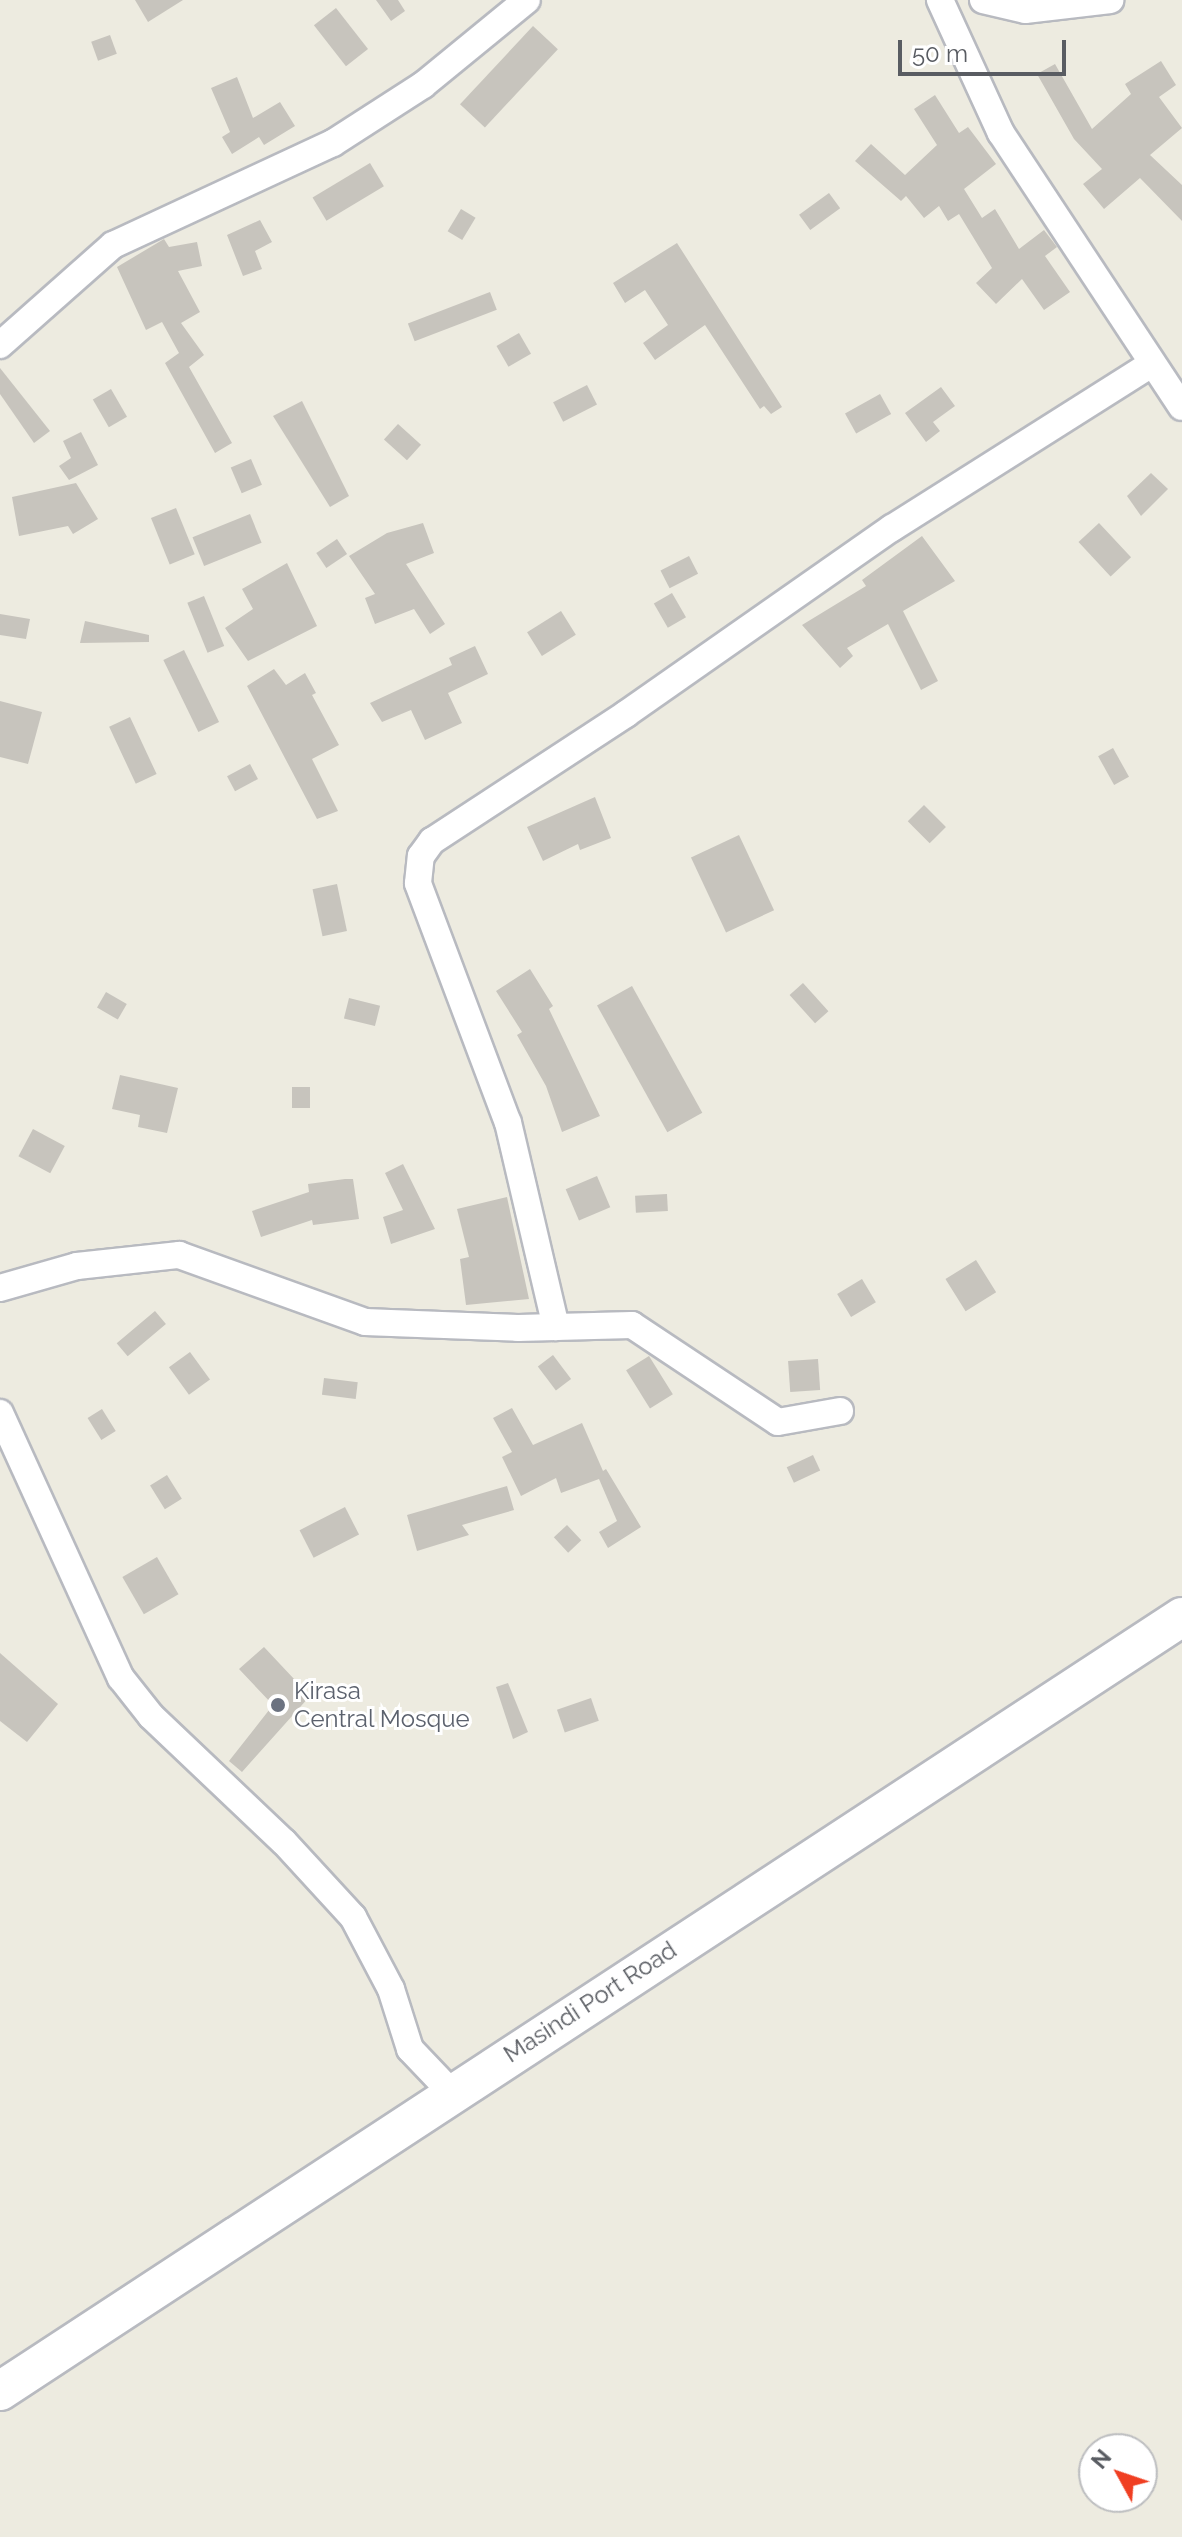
<!DOCTYPE html>
<style>
body{margin:0}
#map{position:relative;width:1182px;height:2537px;overflow:hidden;background:#edebe0;font-family:Raleway,sans-serif}
div>[style]{position:absolute}
.building>*{inset:0;background:#c7c4bd;transform-origin:0 0}
.roads{filter:drop-shadow(2px 0 #b8bac0) drop-shadow(-2px 0 #b8bac0) drop-shadow(0 2px #b8bac0) drop-shadow(0 -2px #b8bac0)}
.minor>*{height:26px;margin:-13px;padding:0 13px;transform-origin:13px;border-radius:13px;background:#fff}
.secondary>*{height:38px;margin:-19px;padding:0 19px;transform-origin:19px;border-radius:19px;background:#fff}
.dots>*{width:22px;height:22px;translate:-50% -50%;box-sizing:border-box;border:4px solid #fff;border-radius:50%}
span{translate:-50% -50%;white-space:nowrap;text-align:center;line-height:1.15;-webkit-text-stroke:6px #fff;paint-order:stroke}
.worship-label{font-size:24px;color:#5b616d}
.left{translate:0 -50%;text-align:left}
.street-label{font-size:24px;color:#595c62}
.north{position:absolute;left:1078px;top:2433px;width:80px;height:80px;box-sizing:border-box;background:#fff;border:2px solid #bdbec0;border-radius:50%;rotate:310deg;font-size:22px;font-weight:700;line-height:32px;text-align:center;color:#595c62}
.north::after{content:'';display:block;margin:auto;width:28px;height:36px;background:#f03f22;clip-path:polygon(50% 0,100% 100%,50% 72%,0 100%)}
.scale{position:absolute;left:898px;top:40px;width:168px;height:36px;box-sizing:border-box;border:4px solid #595c62;border-top:0;padding-left:10px;font-size:24px;line-height:28px;white-space:nowrap;color:#595c62;-webkit-text-stroke:6px #fff;paint-order:stroke}
</style>
<div id="map">
<div class="building">
<div style="clip-path:polygon(135px 0,183px 0,148px 22px)"></div>
<div style="clip-path:polygon(376px 0,398px 0,405px 11px,391px 21px)"></div>
<div style="left:336px;top:8px;width:52px;height:28px;rotate:52deg"></div>
<div style="left:533px;top:26px;width:34px;height:107px;rotate:43deg"></div>
<div style="left:110px;top:35px;width:20px;height:20px;rotate:70deg"></div>
<div style="clip-path:polygon(1161px 61px,1176px 85px,1159px 97px,1182px 128px,1150px 155px,1182px 185px,1182px 221px,1140px 178px,1104px 209px,1083px 184px,1102px 169px,1074px 139px,1037px 74px,1055px 64px,1092px 129px,1131px 94px,1125px 84px)"></div>
<div style="clip-path:polygon(237px 77px,253px 118px,280px 102px,295px 126px,264px 145px,259px 137px,232px 154px,222px 137px,230px 132px,211px 88px)"></div>
<div style="clip-path:polygon(935px 95px,959px 133px,968px 127px,996px 164px,964px 189px,982px 218px,995px 209px,1019px 249px,1044px 230px,1057px 247px,1045px 256px,1070px 292px,1044px 310px,1022px 279px,996px 304px,976px 283px,992px 268px,959px 214px,948px 221px,939px 206px,924px 218px,906px 196px,901px 201px,855px 161px,871px 144px,905px 175px,937px 145px,914px 109px)"></div>
<div style="left:370px;top:163px;width:27px;height:67px;rotate:59deg"></div>
<div style="left:829px;top:193px;width:19px;height:37px;rotate:54deg"></div>
<div style="left:461px;top:209px;width:17px;height:26px;rotate:31deg"></div>
<div style="clip-path:polygon(260px 220px,272px 242px,255px 251px,262px 269px,243px 276px,227px 235px)"></div>
<div style="clip-path:polygon(164px 239px,169px 247px,197px 242px,202px 266px,178px 271px,200px 312px,181px 323px,204px 355px,189px 367px,232px 443px,215px 453px,165px 363px,179px 353px,162px 322px,146px 330px,117px 267px)"></div>
<div style="clip-path:polygon(677px 243px,782px 407px,771px 414px,764px 406px,760px 409px,705px 325px,655px 360px,643px 343px,668px 325px,645px 290px,625px 303px,613px 283px)"></div>
<div style="left:490px;top:292px;width:19px;height:88px;rotate:69deg"></div>
<div style="left:519px;top:333px;width:24px;height:26px;rotate:60deg"></div>
<div style="clip-path:polygon(0 368px,50px 431px,34px 443px,0 394px)"></div>
<div style="left:587px;top:385px;width:22px;height:38px;rotate:63deg"></div>
<div style="clip-path:polygon(941px 387px,955px 406px,933px 422px,940px 431px,926px 442px,905px 413px)"></div>
<div style="left:111px;top:389px;width:32px;height:21px;rotate:60deg"></div>
<div style="left:880px;top:394px;width:23px;height:40px;rotate:61deg"></div>
<div style="clip-path:polygon(302px 401px,349px 496px,330px 507px,273px 416px)"></div>
<div style="left:398px;top:424px;width:31px;height:21px;rotate:42deg"></div>
<div style="clip-path:polygon(81px 432px,98px 465px,69px 480px,59px 466px,71px 458px,63px 441px)"></div>
<div style="left:251px;top:459px;width:28px;height:22px;rotate:67deg"></div>
<div style="clip-path:polygon(1151px 473px,1168px 489px,1141px 516px,1127px 496px)"></div>
<div style="clip-path:polygon(76px 483px,98px 519px,73px 534px,68px 526px,19px 536px,12px 497px)"></div>
<div style="left:176px;top:508px;width:50px;height:27px;rotate:68deg"></div>
<div style="left:250px;top:514px;width:31px;height:62px;rotate:68deg"></div>
<div style="clip-path:polygon(423px 523px,434px 553px,406px 564px,445px 624px,430px 634px,414px 609px,375px 624px,365px 598px,375px 594px,349px 556px,387px 533px)"></div>
<div style="left:1099px;top:523px;width:47px;height:28px;rotate:47deg"></div>
<div style="clip-path:polygon(922px 536px,955px 581px,903px 611px,938px 681px,921px 690px,888px 624px,847px 648px,853px 656px,840px 668px,802px 625px,866px 586px,862px 580px)"></div>
<div style="left:337px;top:539px;width:18px;height:25px;rotate:56deg"></div>
<div style="left:689px;top:556px;width:20px;height:32px;rotate:63deg"></div>
<div style="clip-path:polygon(287px 563px,317px 626px,248px 661px,225px 628px,253px 609px,242px 589px)"></div>
<div style="left:672px;top:593px;width:28px;height:21px;rotate:60deg"></div>
<div style="left:204px;top:596px;width:54px;height:18px;rotate:68deg"></div>
<div style="left:561px;top:611px;width:28px;height:40px;rotate:58deg"></div>
<div style="clip-path:polygon(0 614px,30px 619px,26px 639px,0 635px)"></div>
<div style="clip-path:polygon(85px 621px,149px 635px,149px 642px,80px 643px)"></div>
<div style="clip-path:polygon(475px 646px,488px 674px,448px 693px,462px 723px,425px 740px,411px 710px,382px 722px,370px 703px,452px 665px,449px 658px)"></div>
<div style="left:184px;top:650px;width:80px;height:23px;rotate:64deg"></div>
<div style="clip-path:polygon(274px 669px,286px 685px,305px 673px,316px 693px,312px 695px,339px 745px,312px 759px,338px 811px,317px 819px,247px 686px)"></div>
<div style="clip-path:polygon(0 701px,42px 712px,28px 764px,0 757px)"></div>
<div style="left:130px;top:717px;width:63px;height:23px;rotate:65deg"></div>
<div style="left:1113px;top:748px;width:33px;height:17px;rotate:61deg"></div>
<div style="left:250px;top:764px;width:17px;height:26px;rotate:62deg"></div>
<div style="clip-path:polygon(595px 797px,611px 838px,580px 850px,578px 844px,543px 861px,527px 827px)"></div>
<div style="left:924px;top:805px;width:31px;height:23px;rotate:45deg"></div>
<div style="left:739px;top:835px;width:83px;height:53px;rotate:65deg"></div>
<div style="left:337px;top:884px;width:48px;height:25px;rotate:78deg"></div>
<div style="clip-path:polygon(530px 969px,553px 1006px,549px 1009px,600px 1116px,562px 1132px,546px 1086px,517px 1035px,522px 1032px,496px 991px)"></div>
<div style="left:803px;top:983px;width:38px;height:18px;rotate:48deg"></div>
<div style="left:632px;top:986px;width:145px;height:40px;rotate:61deg"></div>
<div style="left:106px;top:992px;width:24px;height:18px;rotate:30deg"></div>
<div style="left:349px;top:998px;width:32px;height:21px;rotate:14deg"></div>
<div style="clip-path:polygon(120px 1075px,178px 1088px,167px 1133px,138px 1127px,140px 1115px,112px 1109px)"></div>
<div style="left:292px;top:1087px;width:18px;height:21px"></div>
<div style="left:33px;top:1129px;width:36px;height:31px;rotate:28deg"></div>
<div style="clip-path:polygon(403px 1164px,435px 1229px,391px 1244px,383px 1217px,403px 1210px,385px 1173px)"></div>
<div style="left:597px;top:1176px;width:34px;height:34px;rotate:67deg"></div>
<div style="clip-path:polygon(345px 1179px,353px 1179px,359px 1219px,313px 1225px,312px 1220px,261px 1237px,252px 1211px,309px 1192px,308px 1184px)"></div>
<div style="left:667px;top:1194px;width:17px;height:32px;rotate:87deg"></div>
<div style="clip-path:polygon(507px 1197px,529px 1299px,466px 1305px,460px 1259px,469px 1257px,457px 1209px)"></div>
<div style="left:976px;top:1260px;width:38px;height:36px;rotate:58deg"></div>
<div style="left:862px;top:1279px;width:27px;height:29px;rotate:59deg"></div>
<div style="left:155px;top:1311px;width:17px;height:50px;rotate:50deg"></div>
<div style="left:190px;top:1352px;width:34px;height:26px;rotate:54deg"></div>
<div style="left:553px;top:1355px;width:30px;height:19px;rotate:53deg"></div>
<div style="left:649px;top:1356px;width:45px;height:27px;rotate:58deg"></div>
<div style="left:818px;top:1359px;width:31px;height:30px;rotate:86deg"></div>
<div style="left:324px;top:1378px;width:34px;height:17px;rotate:7deg"></div>
<div style="clip-path:polygon(512px 1408px,533px 1445px,582px 1423px,603px 1471px,606px 1469px,641px 1527px,608px 1548px,599px 1532px,617px 1521px,599px 1479px,561px 1493px,556px 1478px,521px 1496px,502px 1457px,512px 1452px,493px 1418px)"></div>
<div style="left:102px;top:1409px;width:26px;height:17px;rotate:58deg"></div>
<div style="left:813px;top:1455px;width:17px;height:29px;rotate:65deg"></div>
<div style="left:167px;top:1475px;width:28px;height:20px;rotate:58deg"></div>
<div style="clip-path:polygon(507px 1486px,514px 1510px,462px 1525px,469px 1535px,417px 1551px,407px 1515px)"></div>
<div style="left:345px;top:1507px;width:31px;height:51px;rotate:63deg"></div>
<div style="left:567px;top:1525px;width:21px;height:18px;rotate:47deg"></div>
<div style="left:157px;top:1557px;width:43px;height:40px;rotate:60deg"></div>
<div style="clip-path:polygon(264px 1647px,310px 1696px,242px 1772px,229px 1761px,273px 1705px,239px 1669px)"></div>
<div style="clip-path:polygon(0 1653px,58px 1704px,27px 1742px,0 1721px)"></div>
<div style="clip-path:polygon(508px 1683px,528px 1732px,513px 1739px,496px 1687px)"></div>
<div style="left:591px;top:1698px;width:24px;height:36px;rotate:71deg"></div>
</div>
<div class="roads">
<div class="minor">
<div style="left:940px;top:0;width:146px;rotate:65.4deg"></div>
<div style="left:1001px;top:133px;width:328px;rotate:56.6deg"></div>
<div style="left:983px;top:0;width:43px;rotate:13.4deg"></div>
<div style="left:1025px;top:10px;width:86px;rotate:-6.7deg"></div>
<div style="left:0;top:345px;width:151px;rotate:-41.5deg"></div>
<div style="left:113px;top:245px;width:242px;rotate:-24.9deg"></div>
<div style="left:333px;top:143px;width:107px;rotate:-32.8deg"></div>
<div style="left:423px;top:85px;width:134px;rotate:-39.3deg"></div>
<div style="left:0;top:1288px;width:80px;rotate:-15.9deg"></div>
<div style="left:77px;top:1266px;width:103px;rotate:-6.2deg"></div>
<div style="left:179px;top:1255px;width:198px;rotate:19.8deg"></div>
<div style="left:365px;top:1322px;width:153px;rotate:2.2deg"></div>
<div style="left:518px;top:1328px;width:114px;rotate:-1.5deg"></div>
<div style="left:632px;top:1325px;width:175px;rotate:33.6deg"></div>
<div style="left:778px;top:1422px;width:63px;rotate:-10.1deg"></div>
<div style="left:556px;top:1327px;width:210px;rotate:-103.2deg"></div>
<div style="left:508px;top:1123px;width:256px;rotate:-110.6deg"></div>
<div style="left:418px;top:883px;width:27px;rotate:-84deg"></div>
<div style="left:421px;top:856px;width:19px;rotate:-54deg"></div>
<div style="left:432px;top:841px;width:232px;rotate:-33.2deg"></div>
<div style="left:626px;top:714px;width:325px;rotate:-35deg"></div>
<div style="left:892px;top:528px;width:307px;rotate:-32.3deg"></div>
<div style="left:0;top:1413px;width:291px;rotate:65.5deg"></div>
<div style="left:121px;top:1678px;width:48px;rotate:51.7deg"></div>
<div style="left:151px;top:1716px;width:183px;rotate:43.5deg"></div>
<div style="left:284px;top:1842px;width:102px;rotate:47.4deg"></div>
<div style="left:353px;top:1917px;width:81px;rotate:62.2deg"></div>
<div style="left:391px;top:1989px;width:63px;rotate:72.4deg"></div>
<div style="left:410px;top:2049px;width:59px;rotate:46.4deg"></div>
</div>
<div class="secondary">
<div style="left:0;top:2391px;width:1413px;rotate:-33.22deg"></div>
</div>
</div>
<div class="dots">
<div style="left:278px;top:1705px;background:#6b7280"></div>
</div>
<div class="worship-label">
<span class="left" style="left:294px;top:1705px">Kirasa<br>Central Mosque</span>
</div>
<div class="street-label">
<span style="left:590px;top:2002px;rotate:-33deg">Masindi Port Road</span>
</div>
<div class="north">N</div>
<div class="scale">50 m</div>
</div>
